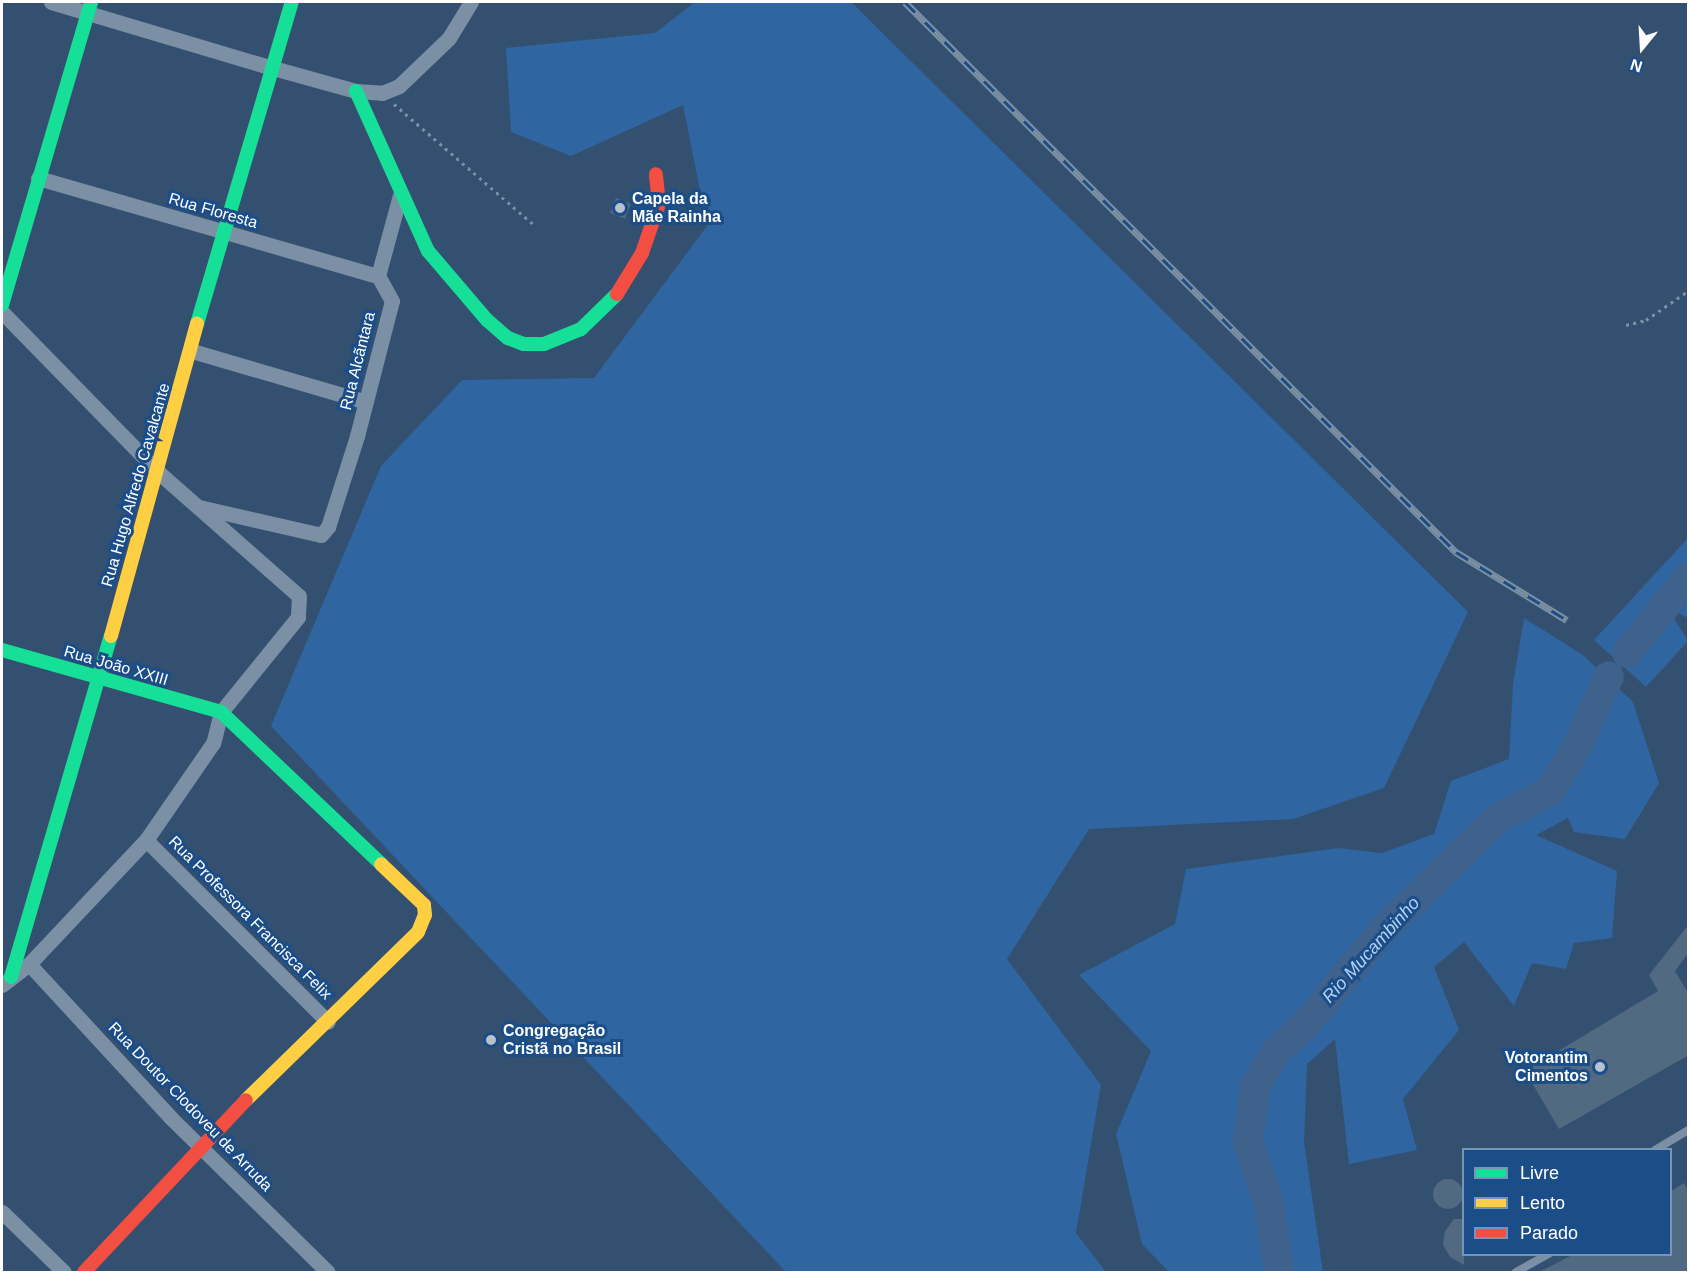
<!DOCTYPE html>
<meta charset="utf-8">
<style>
body{margin:0}
#map{position:relative;width:1690px;height:1274px;overflow:hidden;background:#345070;font-family:Arial,sans-serif}
div>[style]{position:absolute}
.green>*{inset:0;background:#2f65a0}
.river>*{height:30px;margin:-15px;padding:0 15px;transform-origin:15px;border-radius:15px;background:#3e628c}
.building>*{inset:0;background:#526982;transform-origin:0 0}
.round{border-radius:50%}
.path>*{height:3px;margin-top:-1.5px;transform-origin:0;background:repeating-linear-gradient(90deg,#7b8fa5 0 3px,transparent 0 7.5px)}
.lane>*{height:8px;margin:-4px;padding:0 4px;transform-origin:4px;border-radius:4px;background:#7b8fa5}
.street>*{height:15px;margin:-7.5px;padding:0 7.5px;transform-origin:7.5px;border-radius:7.5px;background:#7b8fa5}
.fast>*{height:14px;margin:-7px;padding:0 7px;transform-origin:7px;border-radius:7px;background:#16e098}
.slow>*{height:14px;margin:-7px;padding:0 7px;transform-origin:7px;border-radius:7px;background:#ffcf43}
.jam>*{height:14px;margin:-7px;padding:0 7px;transform-origin:7px;border-radius:7px;background:#f24e42}
.rail>*{height:7px;margin-top:-3.5px;transform-origin:0;background:repeating-linear-gradient(90deg,#1b4e89 0 14px,#7c90a4 0 28px);box-sizing:border-box;border-block:2px solid #7c90a4}
.dots>*{width:16px;height:16px;translate:-50% -50%;box-sizing:border-box;border:3px solid #1b4e89;border-radius:50%}
span{translate:-50% -50%;white-space:nowrap;text-align:center;line-height:1.15;-webkit-text-stroke:6px #1b4e89;paint-order:stroke}
.poi-label{font-size:16px;color:#fff;font-weight:700}
.left{translate:0 -50%;text-align:left}
.right{translate:-100% -50%;text-align:right}
.street-label{font-size:16px;color:#fff}
.water-label{font-size:18px;color:#b1d1f4;font-style:italic}
.frame{position:absolute;inset:0;border:3px solid #fff;pointer-events:none}
.legend{position:absolute;left:1462px;top:1148px;width:210px;height:108px;box-sizing:border-box;background:#1b4e89;border:2px solid #7695b8;margin:0;padding:8px 10px;list-style:none;font-size:18px;color:#fff}
.legend li{display:flex;align-items:center;gap:12px;height:30px}
.legend b{width:30px;border:2px solid #7695b8}
.north{position:absolute;left:1612px;top:18px;width:60px;height:60px;-webkit-text-stroke:4px #1b4e89;paint-order:stroke;rotate:198deg;font-size:16px;font-weight:700;line-height:24px;text-align:center;color:#fff}
.north::after{content:'';display:block;margin:auto;width:21px;height:27px;background:#fff;clip-path:polygon(50% 0,100% 100%,50% 72%,0 100%)}
</style>
<div id="map">
<div class="green">
<div style="clip-path:polygon(695px 2px,851px 2px,1468px 612px,1384px 788px,1293px 819px,1089px 829px,1007px 959px,1101px 1085px,1076px 1233px,1106px 1272px,786px 1272px,271px 726px,381px 466px,462px 380px,594px 378px,707px 226px,683px 105px,571px 156px,511px 132px,506px 48px,655px 33px)"></div>
<div style="clip-path:polygon(1688px 538px,1688px 618px,1668px 608px,1688px 641px,1646px 687px,1594px 640px)"></div>
<div style="clip-path:polygon(1524px 618px,1583px 655px,1633px 702px,1659px 783px,1625px 839px,1574px 832px,1568px 818px,1536px 835px,1617px 871px,1612px 938px,1574px 943px,1566px 969px,1532px 963px,1514px 1006px,1464px 942px,1434px 967px,1459px 1030px,1403px 1099px,1417px 1150px,1349px 1164px,1335px 1039px,1307px 1064px,1304px 1142px,1323px 1272px,1169px 1272px,1142px 1244px,1116px 1134px,1151px 1051px,1079px 975px,1175px 924px,1186px 869px,1338px 848px,1382px 853px,1434px 834px,1451px 781px,1509px 759px,1513px 684px)"></div>
</div>
<div class="river">
<div style="left:1627px;top:653px;width:97px;rotate:-50.9deg"></div>
<div style="left:1279px;top:1272px;width:69px;rotate:-98.4deg"></div>
<div style="left:1269px;top:1204px;width:65px;rotate:-109deg"></div>
<div style="left:1248px;top:1143px;width:57px;rotate:-83deg"></div>
<div style="left:1255px;top:1086px;width:40px;rotate:-58deg"></div>
<div style="left:1276px;top:1052px;width:40px;rotate:-43deg"></div>
<div style="left:1305px;top:1025px;width:123px;rotate:-50.6deg"></div>
<div style="left:1383px;top:930px;width:161px;rotate:-44.2deg"></div>
<div style="left:1498px;top:818px;width:59px;rotate:-27.4deg"></div>
<div style="left:1550px;top:791px;width:56px;rotate:-58.9deg"></div>
<div style="left:1579px;top:743px;width:73px;rotate:-65.9deg"></div>
</div>
<div class="building">
<div style="left:616px;top:198px;width:16px;height:16px;rotate:22deg"></div>
<div style="clip-path:polygon(1689px 924px,1689px 952px,1675px 971px,1689px 994px,1689px 1055px,1559px 1129px,1525px 1071px,1658px 991px,1649px 975px)"></div>
<div class="round" style="left:1433px;top:1179px;width:30px;height:30px"></div>
<div style="clip-path:polygon(1684px 1183px,1689px 1193px,1689px 1272px,1539px 1272px,1574px 1254px,1671px 1254px,1671px 1191px)"></div>
<div style="clip-path:polygon(1454px 1219px,1464px 1219px,1464px 1265px,1450px 1257px,1443px 1245px,1445px 1231px)"></div>
</div>
<div class="path">
<div style="left:394px;top:104px;width:184px;rotate:40.8deg"></div>
<div style="left:1626px;top:325px;width:21px;rotate:-14deg"></div>
<div style="left:1646px;top:320px;width:51px;rotate:-34.6deg"></div>
</div>
<div class="lane">
<div style="left:1655px;top:1150px;width:39px;rotate:-31deg"></div>
<div style="left:1516px;top:1272px;width:38px;rotate:-29deg"></div>
</div>
<div class="street">
<div style="left:51px;top:2px;width:232px;rotate:16.6deg"></div>
<div style="left:273px;top:68px;width:86px;rotate:15.5deg"></div>
<div style="left:356px;top:91px;width:26px;rotate:4deg"></div>
<div style="left:382px;top:93px;width:18px;rotate:-22deg"></div>
<div style="left:399px;top:86px;width:69px;rotate:-43.8deg"></div>
<div style="left:449px;top:38px;width:42px;rotate:-58.6deg"></div>
<div style="left:38px;top:178px;width:354px;rotate:16.1deg"></div>
<div style="left:2px;top:312px;width:222px;rotate:45.7deg"></div>
<div style="left:157px;top:471px;width:189px;rotate:41.4deg"></div>
<div style="left:299px;top:596px;width:21px;rotate:93deg"></div>
<div style="left:298px;top:617px;width:122px;rotate:129deg"></div>
<div style="left:221px;top:712px;width:32px;rotate:104deg"></div>
<div style="left:213px;top:743px;width:118px;rotate:124.6deg"></div>
<div style="left:146px;top:840px;width:170px;rotate:133.3deg"></div>
<div style="left:29px;top:964px;width:34px;rotate:142deg"></div>
<div style="left:192px;top:351px;width:181px;rotate:16.3deg"></div>
<div style="left:199px;top:507px;width:125px;rotate:12.9deg"></div>
<div style="left:321px;top:535px;width:11px;rotate:-49deg"></div>
<div style="left:328px;top:527px;width:96px;rotate:-72.3deg"></div>
<div style="left:357px;top:436px;width:139px;rotate:-75.5deg"></div>
<div style="left:392px;top:301px;width:29px;rotate:-119deg"></div>
<div style="left:378px;top:276px;width:84px;rotate:-74.8deg"></div>
<div style="left:146px;top:840px;width:257px;rotate:45deg"></div>
<div style="left:29px;top:964px;width:208px;rotate:47.3deg"></div>
<div style="left:170px;top:1117px;width:221px;rotate:44.5deg"></div>
<div style="left:2px;top:1212px;width:86px;rotate:44.1deg"></div>
</div>
<div class="fast">
<div style="left:356px;top:91px;width:175px;rotate:65.8deg"></div>
<div style="left:428px;top:251px;width:91px;rotate:49.5deg"></div>
<div style="left:487px;top:320px;width:28px;rotate:41deg"></div>
<div style="left:508px;top:338px;width:17px;rotate:21deg"></div>
<div style="left:524px;top:344px;width:20px"></div>
<div style="left:544px;top:344px;width:40px;rotate:-22deg"></div>
<div style="left:581px;top:329px;width:50px;rotate:-44.2deg"></div>
<div style="left:2px;top:305px;width:316px;rotate:-73.6deg"></div>
<div style="left:197px;top:324px;width:336px;rotate:-73.6deg"></div>
<div style="left:2px;top:650px;width:228px;rotate:15.8deg"></div>
<div style="left:221px;top:712px;width:221px;rotate:43.5deg"></div>
<div style="left:11px;top:977px;width:355px;rotate:-73.7deg"></div>
</div>
<div class="slow">
<div style="left:111px;top:636px;width:324px;rotate:-74.6deg"></div>
<div style="left:246px;top:1100px;width:240px;rotate:-44.3deg"></div>
<div style="left:418px;top:932px;width:18px;rotate:-68deg"></div>
<div style="left:425px;top:915px;width:10px;rotate:-96deg"></div>
<div style="left:424px;top:905px;width:59px;rotate:-136.4deg"></div>
</div>
<div class="jam">
<div style="left:617px;top:294px;width:48px;rotate:-58.6deg"></div>
<div style="left:642px;top:253px;width:52px;rotate:-70.9deg"></div>
<div style="left:659px;top:204px;width:30px;rotate:-96deg"></div>
<div style="left:84px;top:1272px;width:236px;rotate:-46.7deg"></div>
</div>
<div class="rail">
<div style="left:905px;top:2px;width:779px;rotate:44.95deg"></div>
<div style="left:1456px;top:552px;width:130px;rotate:31.5deg"></div>
</div>
<div class="dots">
<div style="left:620px;top:208px;background:#b8c2cd"></div>
<div style="left:491px;top:1040px;background:#b8c2cd"></div>
<div style="left:1600px;top:1067px;background:#b8c2cd"></div>
</div>
<div class="poi-label">
<span class="left" style="left:632px;top:208px">Capela da<br>Mãe Rainha</span>
<span class="left" style="left:503px;top:1040px">Congregação<br>Cristã no Brasil</span>
<span class="right" style="left:1588px;top:1067px">Votorantim<br>Cimentos</span>
</div>
<div class="street-label">
<span style="left:213px;top:211px;rotate:16deg">Rua Floresta</span>
<span style="left:358px;top:361px;rotate:-76deg">Rua Alcãntara</span>
<span style="left:136px;top:485px;rotate:-74deg">Rua Hugo Alfredo Cavalcante</span>
<span style="left:116px;top:666px;rotate:16deg">Rua João XXIII</span>
<span style="left:250px;top:918px;rotate:45deg">Rua Professora Francisca Felix</span>
<span style="left:190px;top:1107px;rotate:46deg">Rua Doutor Clodoveu de Arruda</span>
</div>
<div class="water-label">
<span style="left:1371px;top:950px;rotate:-48deg">Rio Mucambinho</span>
</div>
<div class="frame"></div>
<ul class="legend">
<li><b style="height:8px;background:#16e098"></b>Livre</li>
<li><b style="height:8px;background:#ffcf43"></b>Lento</li>
<li><b style="height:8px;background:#f24e42"></b>Parado</li>
</ul>
<div class="north">N</div>
</div>
